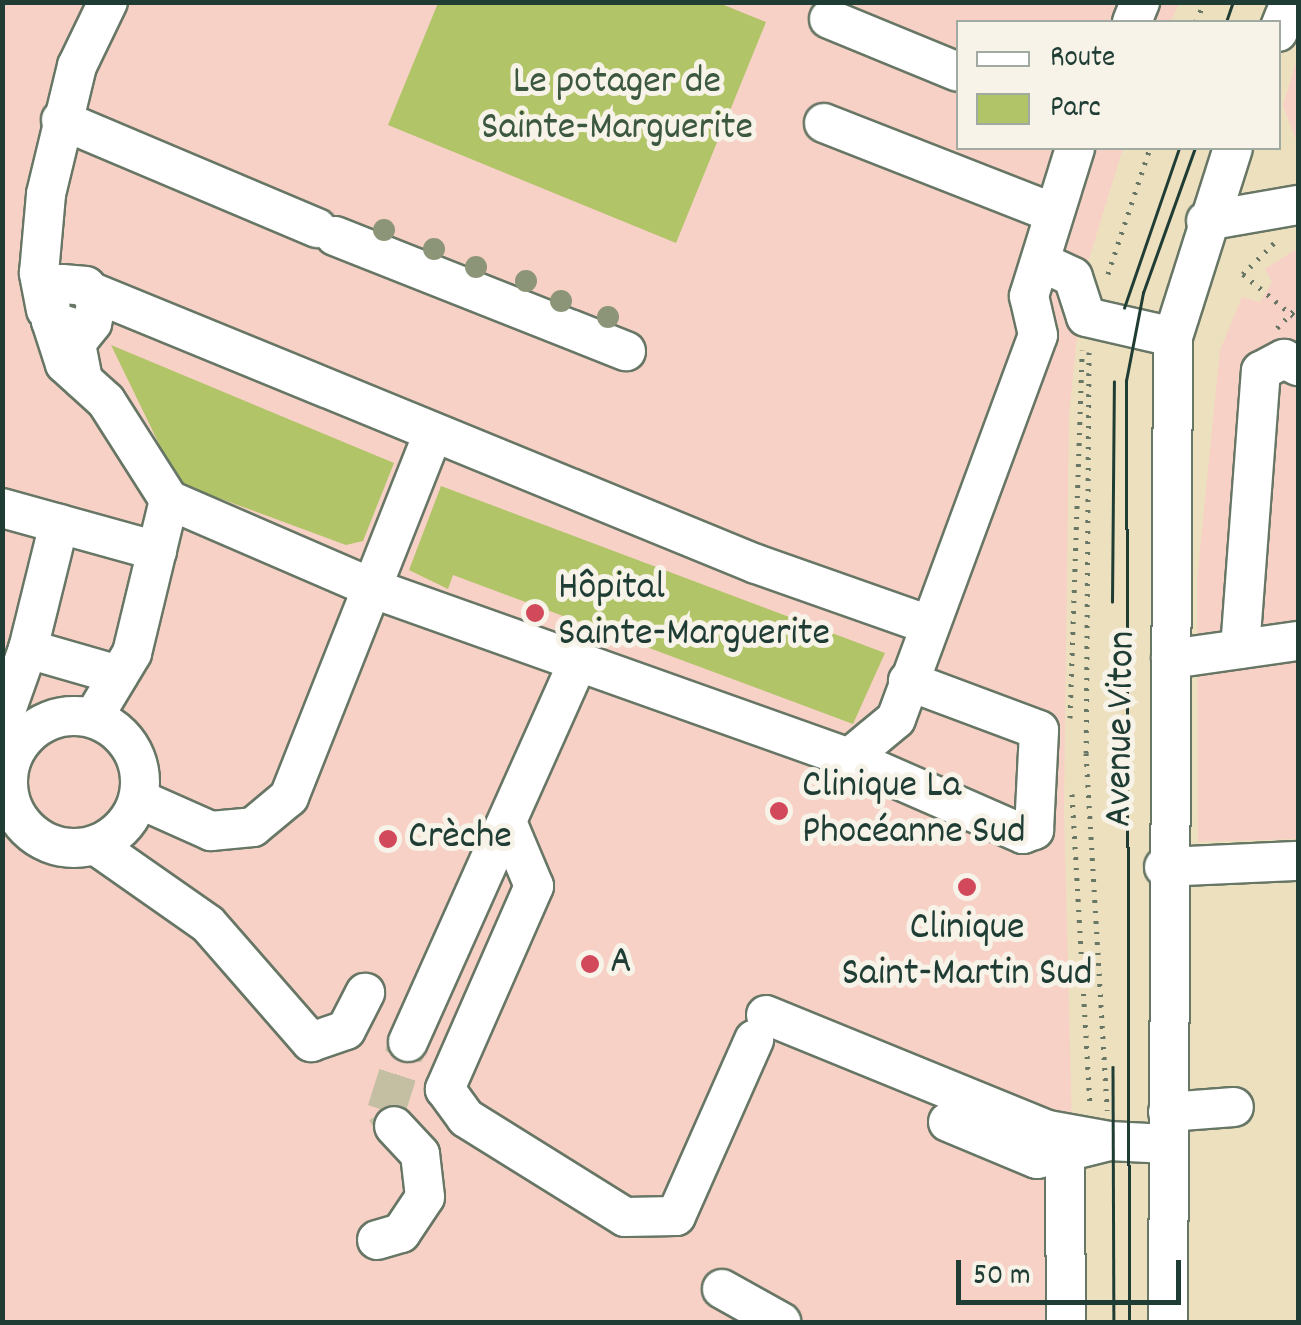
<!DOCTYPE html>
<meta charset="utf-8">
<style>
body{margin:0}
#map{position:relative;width:1301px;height:1325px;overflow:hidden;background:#ede0bf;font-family:Dekko,sans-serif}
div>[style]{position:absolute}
.built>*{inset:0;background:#f7d1c6}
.green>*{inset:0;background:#b1c468}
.minor-tunnel>*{height:38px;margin-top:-19px;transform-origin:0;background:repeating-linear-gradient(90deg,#c4bfa3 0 38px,transparent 0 57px)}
.path>*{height:5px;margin-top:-2.5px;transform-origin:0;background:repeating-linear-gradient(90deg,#677665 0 2.5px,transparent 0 10.5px)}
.roads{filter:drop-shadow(2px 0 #677665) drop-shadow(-2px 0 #677665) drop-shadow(0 2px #677665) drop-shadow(0 -2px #677665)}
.minor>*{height:38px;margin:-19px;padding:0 19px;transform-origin:19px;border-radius:19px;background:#fff}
.minor>.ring{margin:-19px;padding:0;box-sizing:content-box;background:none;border:38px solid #fff;border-radius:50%}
.tram>*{height:2.5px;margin:-1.25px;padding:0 1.25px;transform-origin:1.25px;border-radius:1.25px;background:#1f3d34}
.trees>*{width:22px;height:22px;margin:-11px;border-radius:50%;background:#8c9578}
.dots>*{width:28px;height:28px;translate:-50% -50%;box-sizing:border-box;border:5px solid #f7f3e8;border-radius:50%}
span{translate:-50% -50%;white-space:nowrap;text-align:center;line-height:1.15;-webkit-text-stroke:10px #f7f3e8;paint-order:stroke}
.park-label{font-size:40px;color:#3c583e}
.poi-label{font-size:40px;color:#1f3d34}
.left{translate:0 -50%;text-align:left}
.street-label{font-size:40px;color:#1f3d34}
.frame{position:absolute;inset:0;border:5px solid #1f3d34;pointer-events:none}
.legend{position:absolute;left:956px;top:20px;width:325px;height:130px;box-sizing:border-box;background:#f7f3e8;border:2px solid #a1aaa0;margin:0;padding:12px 18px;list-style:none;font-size:30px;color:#1f3d34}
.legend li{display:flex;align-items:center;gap:20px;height:50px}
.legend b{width:50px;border:2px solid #a1aaa0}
.scale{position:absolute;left:956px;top:1260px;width:225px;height:45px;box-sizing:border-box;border:5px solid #1f3d34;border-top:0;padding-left:12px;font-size:30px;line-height:35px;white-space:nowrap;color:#1f3d34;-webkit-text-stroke:8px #f7f3e8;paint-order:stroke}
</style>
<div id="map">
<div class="built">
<div style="clip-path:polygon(3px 3px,1179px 3px,1171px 22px,958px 22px,958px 148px,1123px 148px,1083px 279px,1069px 415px,1064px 810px,1077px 1322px,3px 1322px)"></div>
<div style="clip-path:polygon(1298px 54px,1298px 145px,1283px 106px)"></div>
<div style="clip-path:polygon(1298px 248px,1298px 839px,1198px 842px,1197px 580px,1220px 350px,1242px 297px,1260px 302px,1272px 282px,1265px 269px)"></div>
</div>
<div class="green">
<div style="clip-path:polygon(438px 3px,719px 3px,766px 22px,676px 243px,388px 125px)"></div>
<div style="clip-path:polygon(111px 345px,394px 463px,363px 541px,346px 545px,178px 483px)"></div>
<div style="clip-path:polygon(441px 486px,885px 653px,853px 724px,453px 575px,448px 589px,409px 570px)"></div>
</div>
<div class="minor-tunnel">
<div style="left:394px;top:1126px;width:17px;rotate:-118deg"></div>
<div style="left:386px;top:1111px;width:72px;rotate:-72.3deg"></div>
</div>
<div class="path">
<div style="left:1196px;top:22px;width:22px;rotate:-68deg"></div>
<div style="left:1274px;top:243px;width:44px;rotate:135deg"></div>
<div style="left:1243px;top:274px;width:72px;rotate:39.9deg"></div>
<div style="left:1108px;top:274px;width:133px;rotate:-71.6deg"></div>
<div style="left:1277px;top:328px;width:30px;rotate:-46deg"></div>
<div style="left:1089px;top:352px;width:401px;rotate:90.4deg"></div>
<div style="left:1086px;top:753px;width:358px;rotate:86.6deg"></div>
<div style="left:1070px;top:718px;width:368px;rotate:-88.1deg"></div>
<div style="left:1072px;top:794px;width:309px;rotate:86.7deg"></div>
</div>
<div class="roads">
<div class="minor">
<div style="left:829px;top:19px;width:139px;rotate:22.3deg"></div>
<div style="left:1132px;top:22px;width:22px;rotate:-68deg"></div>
<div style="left:1278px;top:32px;width:32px;rotate:-68deg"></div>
<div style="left:61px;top:120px;width:278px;rotate:22.9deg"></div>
<div style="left:824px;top:123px;width:244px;rotate:21.4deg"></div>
<div style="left:1206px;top:221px;width:93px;rotate:-9.9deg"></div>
<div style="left:335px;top:236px;width:313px;rotate:21.6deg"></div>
<div style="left:1041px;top:262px;width:35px;rotate:25deg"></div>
<div style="left:1073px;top:277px;width:42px;rotate:72deg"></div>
<div style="left:92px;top:292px;width:718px;rotate:22.28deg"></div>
<div style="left:756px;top:564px;width:180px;rotate:19.4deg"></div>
<div style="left:46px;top:310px;width:38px;rotate:-101deg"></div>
<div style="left:39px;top:273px;width:79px;rotate:-84.9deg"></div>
<div style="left:46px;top:194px;width:132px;rotate:-76.4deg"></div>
<div style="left:77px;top:66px;width:71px;rotate:-64.2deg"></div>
<div style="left:1086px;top:317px;width:89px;rotate:12.9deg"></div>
<div style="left:51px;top:321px;width:45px;rotate:72deg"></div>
<div style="left:65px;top:364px;width:55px;rotate:42.1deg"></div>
<div style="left:106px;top:401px;width:117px;rotate:57.5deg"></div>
<div style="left:169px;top:500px;width:227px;rotate:23.4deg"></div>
<div style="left:377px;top:590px;width:501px;rotate:19.59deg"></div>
<div style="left:849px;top:758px;width:61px;rotate:-39.7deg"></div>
<div style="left:896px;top:719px;width:409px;rotate:-69.7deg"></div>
<div style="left:1038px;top:335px;width:40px;rotate:-103deg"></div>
<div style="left:1029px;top:296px;width:155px;rotate:-72.7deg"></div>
<div style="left:83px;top:380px;width:38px;rotate:-101deg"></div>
<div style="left:76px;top:343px;width:26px;rotate:-51deg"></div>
<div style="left:92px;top:323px;width:22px;rotate:-77deg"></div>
<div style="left:97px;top:302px;width:19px;rotate:-125deg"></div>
<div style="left:86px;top:286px;width:24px;rotate:-175deg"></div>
<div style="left:62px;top:284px;width:16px;rotate:140deg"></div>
<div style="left:50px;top:294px;width:27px;rotate:88deg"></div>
<div style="left:51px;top:321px;width:34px;rotate:17deg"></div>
<div style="left:2px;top:508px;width:161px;rotate:15.5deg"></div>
<div style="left:28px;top:649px;width:129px;rotate:-76.1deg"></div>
<div style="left:1240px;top:649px;width:279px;rotate:-85.7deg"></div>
<div style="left:1261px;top:371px;width:26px;rotate:-28deg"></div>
<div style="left:1284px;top:359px;width:16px;rotate:27deg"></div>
<div style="left:1171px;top:659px;width:128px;rotate:-8.1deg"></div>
<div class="ring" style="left:8px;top:716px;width:94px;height:94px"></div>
<div style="left:93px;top:718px;width:76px;rotate:-59deg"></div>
<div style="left:132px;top:653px;width:157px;rotate:-76.4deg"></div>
<div style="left:2px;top:722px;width:77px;rotate:-70.4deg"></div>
<div style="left:28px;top:649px;width:94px;rotate:16.1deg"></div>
<div style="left:849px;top:758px;width:190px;rotate:23.6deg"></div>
<div style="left:1023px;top:834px;width:12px;rotate:-20deg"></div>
<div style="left:1034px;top:830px;width:100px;rotate:-87.1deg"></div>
<div style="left:1039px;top:730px;width:140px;rotate:-159.5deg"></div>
<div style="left:139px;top:799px;width:79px;rotate:24deg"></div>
<div style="left:211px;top:831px;width:42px;rotate:-5.4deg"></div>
<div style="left:253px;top:827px;width:47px;rotate:-39.8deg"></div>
<div style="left:289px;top:797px;width:389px;rotate:-68.4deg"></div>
<div style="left:510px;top:829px;width:62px;rotate:67.2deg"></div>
<div style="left:534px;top:886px;width:222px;rotate:113.7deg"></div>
<div style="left:445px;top:1089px;width:36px;rotate:54deg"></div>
<div style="left:466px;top:1118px;width:187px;rotate:31.9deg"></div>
<div style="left:625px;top:1217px;width:51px;rotate:-1.1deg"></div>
<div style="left:676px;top:1216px;width:193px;rotate:-66.1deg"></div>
<div style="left:98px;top:847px;width:134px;rotate:35deg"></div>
<div style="left:208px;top:924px;width:157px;rotate:48.9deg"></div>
<div style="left:311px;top:1042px;width:37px;rotate:-19deg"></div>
<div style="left:346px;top:1030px;width:42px;rotate:-62.8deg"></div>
<div style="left:1164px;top:867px;width:134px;rotate:-2.6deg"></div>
<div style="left:766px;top:1015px;width:305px;rotate:22.2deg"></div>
<div style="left:1048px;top:1130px;width:62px;rotate:10.2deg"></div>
<div style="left:408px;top:1042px;width:416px;rotate:-65.9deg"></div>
<div style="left:1168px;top:1112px;width:66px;rotate:-4.3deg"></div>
<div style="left:948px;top:1122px;width:96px;rotate:22.6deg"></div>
<div style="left:1037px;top:1159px;width:74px;rotate:-14deg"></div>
<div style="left:1109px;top:1141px;width:59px;rotate:2.9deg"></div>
<div style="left:1065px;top:1156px;width:166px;rotate:89.7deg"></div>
<div style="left:377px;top:1240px;width:25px;rotate:-16deg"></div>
<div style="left:401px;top:1233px;width:43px;rotate:-56.3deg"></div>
<div style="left:425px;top:1197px;width:43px;rotate:-96.6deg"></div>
<div style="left:420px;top:1154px;width:38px;rotate:-133deg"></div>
<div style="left:722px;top:1289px;width:68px;rotate:29.2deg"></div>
<div style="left:1168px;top:1322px;width:985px;rotate:-89.71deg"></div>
<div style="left:1173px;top:337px;width:198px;rotate:-72.4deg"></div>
</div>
</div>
<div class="tram">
<div style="left:1226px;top:22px;width:21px;rotate:-71deg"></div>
<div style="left:1124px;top:308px;width:169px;rotate:-71deg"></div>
<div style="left:1112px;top:602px;width:220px;rotate:-89.5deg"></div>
<div style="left:1113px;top:1067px;width:255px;rotate:89.8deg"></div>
<div style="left:1129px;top:1322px;width:941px;rotate:-90.18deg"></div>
<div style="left:1126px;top:381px;width:90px;rotate:-79.1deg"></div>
<div style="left:1143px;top:293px;width:154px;rotate:-70.3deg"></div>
</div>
<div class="trees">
<div style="left:384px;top:230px"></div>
<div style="left:434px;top:249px"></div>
<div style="left:476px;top:267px"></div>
<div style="left:526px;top:281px"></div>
<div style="left:561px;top:301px"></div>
<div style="left:608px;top:317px"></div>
</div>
<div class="dots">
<div style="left:535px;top:613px;background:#d1495b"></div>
<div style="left:779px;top:811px;background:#d1495b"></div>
<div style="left:388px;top:839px;background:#d1495b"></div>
<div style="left:967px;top:887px;background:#d1495b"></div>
<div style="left:590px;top:964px;background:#d1495b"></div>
</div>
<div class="park-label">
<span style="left:617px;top:107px">Le potager de<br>Sainte-Marguerite</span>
</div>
<div class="poi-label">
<span class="left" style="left:558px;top:613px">Hôpital<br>Sainte-Marguerite</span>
<span class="left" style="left:802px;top:811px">Clinique La<br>Phocéanne Sud</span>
<span class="left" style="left:408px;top:839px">Crèche</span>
<span style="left:967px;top:953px">Clinique<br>Saint-Martin Sud</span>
<span class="left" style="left:610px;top:964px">A</span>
</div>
<div class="street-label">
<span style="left:1123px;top:729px;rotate:-89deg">Avenue Viton</span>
</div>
<div class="frame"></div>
<ul class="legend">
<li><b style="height:12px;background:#fff"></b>Route</li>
<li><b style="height:28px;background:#b1c468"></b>Parc</li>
</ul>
<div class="scale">50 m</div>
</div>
